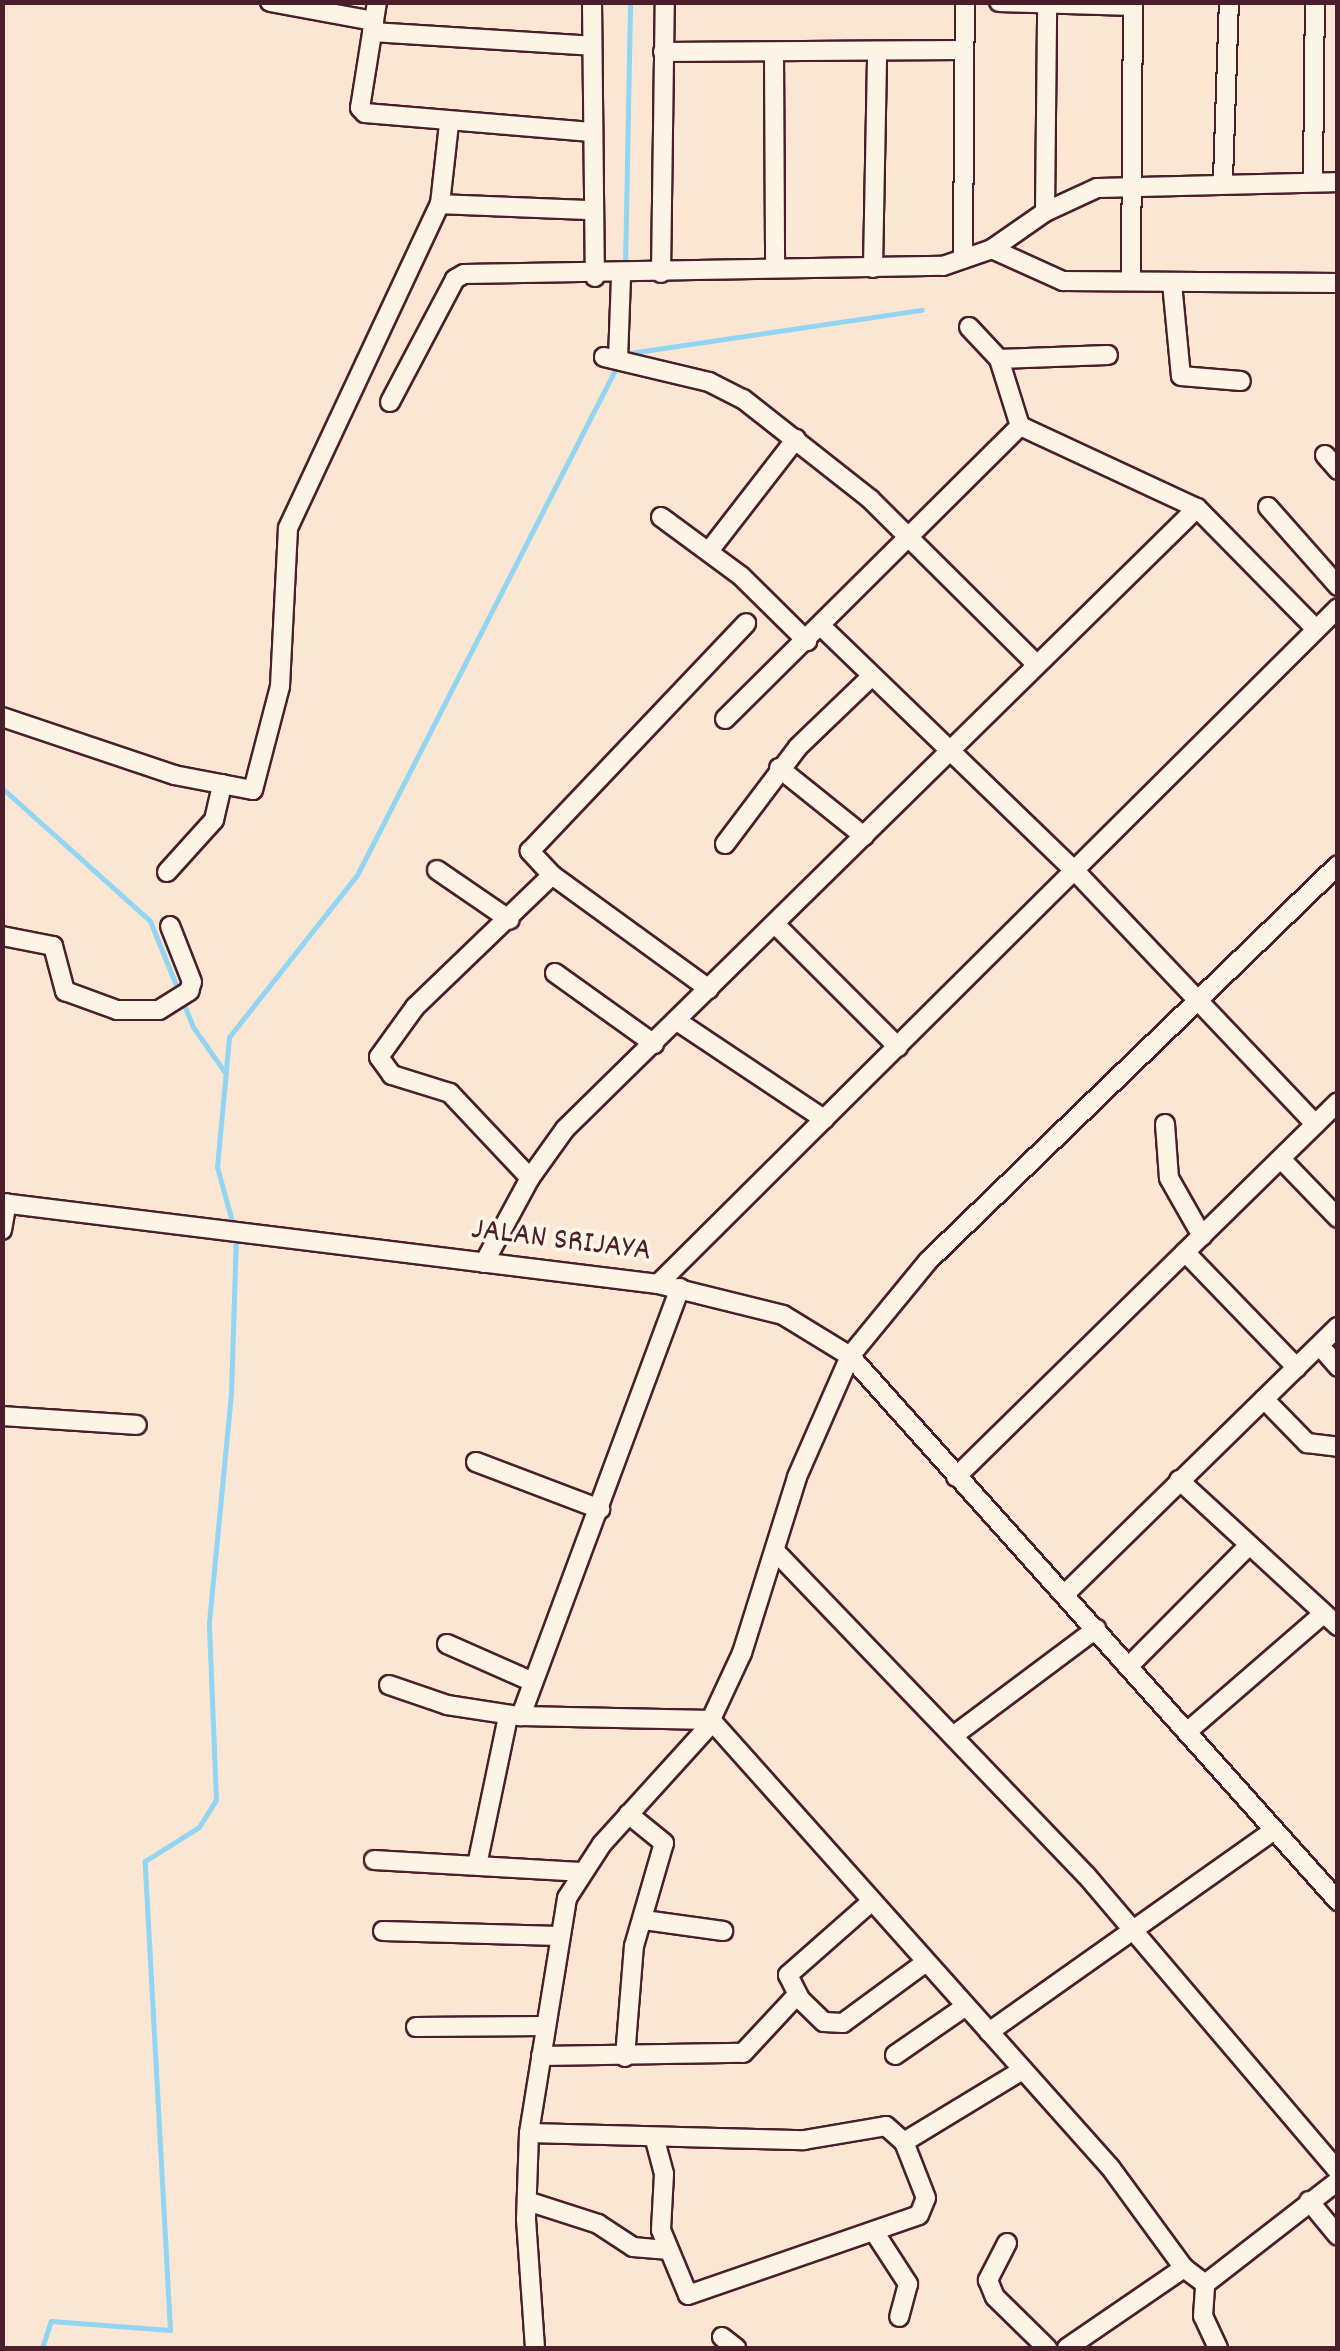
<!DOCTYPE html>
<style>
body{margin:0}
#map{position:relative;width:1340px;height:2351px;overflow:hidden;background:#fbe6d3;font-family:Dekko,sans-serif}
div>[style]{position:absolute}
.stream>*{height:5px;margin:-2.5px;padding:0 2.5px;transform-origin:2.5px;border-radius:2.5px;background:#91d5f3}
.roads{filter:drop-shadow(2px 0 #4a1f2b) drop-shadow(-2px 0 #4a1f2b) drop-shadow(0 2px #4a1f2b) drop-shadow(0 -2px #4a1f2b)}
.street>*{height:18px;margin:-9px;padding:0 9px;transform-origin:9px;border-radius:9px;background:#fcf5e5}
span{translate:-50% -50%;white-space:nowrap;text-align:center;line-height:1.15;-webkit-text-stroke:8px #fcf5e5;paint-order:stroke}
.street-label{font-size:32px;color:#4a1f2b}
.frame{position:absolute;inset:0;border:5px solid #4a1f2b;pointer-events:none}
</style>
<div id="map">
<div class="stream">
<div style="left:625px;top:267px;width:265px;rotate:-88.9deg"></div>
<div style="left:623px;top:354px;width:302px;rotate:-8.4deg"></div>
<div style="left:2px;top:788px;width:199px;rotate:41.9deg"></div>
<div style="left:150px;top:921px;width:114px;rotate:67.9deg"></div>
<div style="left:193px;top:1027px;width:54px;rotate:54.8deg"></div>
<div style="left:233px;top:1225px;width:60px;rotate:-105.4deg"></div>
<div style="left:217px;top:1167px;width:131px;rotate:-84.7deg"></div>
<div style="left:229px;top:1037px;width:206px;rotate:-51.7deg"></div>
<div style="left:357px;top:875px;width:572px;rotate:-62.94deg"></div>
<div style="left:42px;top:2348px;width:28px;rotate:-72deg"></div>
<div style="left:51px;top:2321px;width:119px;rotate:4.3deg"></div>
<div style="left:170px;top:2330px;width:470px;rotate:-93.1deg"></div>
<div style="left:145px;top:1861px;width:64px;rotate:-32.2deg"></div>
<div style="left:199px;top:1827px;width:32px;rotate:-58deg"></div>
<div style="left:216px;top:1800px;width:178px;rotate:-92.3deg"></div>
<div style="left:209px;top:1622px;width:229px;rotate:-84.5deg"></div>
<div style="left:231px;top:1394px;width:158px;rotate:-88.2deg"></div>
</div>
<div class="roads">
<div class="street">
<div style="left:270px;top:2px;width:106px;rotate:10.4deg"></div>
<div style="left:377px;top:2px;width:107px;rotate:99.1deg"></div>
<div style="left:360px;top:108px;width:7px;rotate:45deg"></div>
<div style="left:365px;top:113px;width:227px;rotate:4.8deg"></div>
<div style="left:592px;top:2px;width:275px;rotate:89.4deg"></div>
<div style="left:999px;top:2px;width:134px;rotate:1.7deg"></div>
<div style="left:372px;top:32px;width:220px;rotate:3.6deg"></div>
<div style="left:663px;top:52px;width:301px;rotate:-0.4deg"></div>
<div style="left:774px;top:54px;width:214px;rotate:89.7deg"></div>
<div style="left:1223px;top:180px;width:178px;rotate:-88.1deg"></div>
<div style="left:1313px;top:181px;width:179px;rotate:-89.4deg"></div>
<div style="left:440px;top:204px;width:151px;rotate:2.3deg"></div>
<div style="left:1045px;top:212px;width:208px;rotate:-89.4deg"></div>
<div style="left:992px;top:249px;width:78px;rotate:24.3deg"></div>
<div style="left:1063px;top:281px;width:275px;rotate:0.4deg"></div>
<div style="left:963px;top:258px;width:256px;rotate:-89.6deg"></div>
<div style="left:873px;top:268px;width:215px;rotate:-88.9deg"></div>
<div style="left:661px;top:273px;width:271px;rotate:-89.2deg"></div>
<div style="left:1131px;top:280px;width:278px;rotate:-89.6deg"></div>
<div style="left:1172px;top:283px;width:93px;rotate:84.5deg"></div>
<div style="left:1181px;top:376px;width:60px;rotate:4.8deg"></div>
<div style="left:969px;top:327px;width:44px;rotate:46.8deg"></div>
<div style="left:999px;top:359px;width:70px;rotate:72.6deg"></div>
<div style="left:604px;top:357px;width:108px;rotate:13.4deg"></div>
<div style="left:709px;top:382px;width:38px;rotate:27deg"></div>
<div style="left:743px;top:399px;width:162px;rotate:38.2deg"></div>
<div style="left:870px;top:499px;width:235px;rotate:44.8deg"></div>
<div style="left:618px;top:359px;width:83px;rotate:-87.9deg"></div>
<div style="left:999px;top:359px;width:109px;rotate:-2.1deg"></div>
<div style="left:390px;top:402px;width:139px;rotate:-62.1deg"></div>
<div style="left:455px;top:279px;width:10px;rotate:-29deg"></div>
<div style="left:464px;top:274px;width:479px;rotate:-1deg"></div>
<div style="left:943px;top:266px;width:52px;rotate:-19.1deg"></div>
<div style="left:992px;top:249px;width:65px;rotate:-34.9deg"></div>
<div style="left:1045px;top:212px;width:57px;rotate:-24.8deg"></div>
<div style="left:1097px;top:188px;width:241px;rotate:-1.4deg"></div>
<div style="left:1325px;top:455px;width:20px;rotate:49deg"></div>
<div style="left:1268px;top:507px;width:106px;rotate:48.5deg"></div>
<div style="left:661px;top:517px;width:99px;rotate:36.4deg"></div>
<div style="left:741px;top:576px;width:93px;rotate:44.6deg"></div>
<div style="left:709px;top:551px;width:142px;rotate:-52.2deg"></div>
<div style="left:821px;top:626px;width:356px;rotate:44deg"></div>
<div style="left:1077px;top:873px;width:346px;rotate:46.5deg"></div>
<div style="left:2px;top:717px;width:182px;rotate:18.6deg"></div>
<div style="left:174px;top:775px;width:80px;rotate:10.8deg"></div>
<div style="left:253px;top:790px;width:107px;rotate:-75.4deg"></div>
<div style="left:280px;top:686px;width:158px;rotate:-87.1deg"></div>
<div style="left:288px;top:528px;width:358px;rotate:-64.9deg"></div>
<div style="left:440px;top:204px;width:81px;rotate:-83.6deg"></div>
<div style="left:725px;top:719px;width:416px;rotate:-44.8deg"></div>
<div style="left:1020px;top:426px;width:195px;rotate:24.9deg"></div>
<div style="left:1197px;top:508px;width:168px;rotate:45.5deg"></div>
<div style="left:779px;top:768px;width:109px;rotate:38.7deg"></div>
<div style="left:725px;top:844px;width:121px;rotate:-53deg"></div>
<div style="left:798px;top:747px;width:101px;rotate:-43.8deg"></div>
<div style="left:437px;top:870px;width:88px;rotate:34.4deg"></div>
<div style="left:167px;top:872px;width:70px;rotate:-47.9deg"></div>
<div style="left:214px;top:820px;width:37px;rotate:-77deg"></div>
<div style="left:775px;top:924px;width:174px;rotate:45deg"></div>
<div style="left:2px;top:936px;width:52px;rotate:11.1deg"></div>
<div style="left:53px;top:946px;width:47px;rotate:75.1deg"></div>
<div style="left:65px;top:991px;width:55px;rotate:20.1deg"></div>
<div style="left:117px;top:1010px;width:42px"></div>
<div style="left:159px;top:1010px;width:36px;rotate:-32deg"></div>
<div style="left:189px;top:991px;width:9px;rotate:-72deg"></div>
<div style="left:192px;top:982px;width:60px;rotate:-111.4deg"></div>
<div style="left:555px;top:973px;width:122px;rotate:35.6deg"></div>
<div style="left:709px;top:989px;width:194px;rotate:-144deg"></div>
<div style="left:552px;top:875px;width:33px;rotate:-133deg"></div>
<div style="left:530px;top:851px;width:314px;rotate:-46.5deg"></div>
<div style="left:677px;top:1021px;width:177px;rotate:33.7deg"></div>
<div style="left:1165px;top:1124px;width:54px;rotate:85.8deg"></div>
<div style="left:1169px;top:1178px;width:67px;rotate:60.4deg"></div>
<div style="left:1281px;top:1159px;width:82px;rotate:46deg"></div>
<div style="left:530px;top:1178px;width:117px;rotate:-133.3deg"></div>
<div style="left:450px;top:1093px;width:61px;rotate:-162.8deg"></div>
<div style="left:392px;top:1075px;width:22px;rotate:-126deg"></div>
<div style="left:379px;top:1057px;width:62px;rotate:-54.2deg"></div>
<div style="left:415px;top:1007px;width:190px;rotate:-43.9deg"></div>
<div style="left:2px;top:1203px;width:661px;rotate:7.04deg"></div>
<div style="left:658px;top:1284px;width:129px;rotate:13.9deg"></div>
<div style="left:783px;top:1315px;width:79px;rotate:31.5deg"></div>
<div style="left:850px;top:1356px;width:732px;rotate:48.16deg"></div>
<div style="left:2px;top:1230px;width:27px;rotate:-80deg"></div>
<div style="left:1185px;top:1252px;width:161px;rotate:46deg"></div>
<div style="left:484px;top:1263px;width:97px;rotate:-61.6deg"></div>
<div style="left:530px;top:1178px;width:60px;rotate:-54.5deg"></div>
<div style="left:565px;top:1129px;width:886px;rotate:-44.5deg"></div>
<div style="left:658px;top:1284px;width:959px;rotate:-44.83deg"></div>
<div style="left:680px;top:1288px;width:457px;rotate:110.4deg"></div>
<div style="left:521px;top:1716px;width:190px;rotate:1.2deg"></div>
<div style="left:711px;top:1720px;width:599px;rotate:48.25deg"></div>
<div style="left:1110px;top:2167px;width:125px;rotate:53.8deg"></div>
<div style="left:1184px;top:2268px;width:26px;rotate:37deg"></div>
<div style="left:1320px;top:1346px;width:28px;rotate:49deg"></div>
<div style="left:1264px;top:1399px;width:62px;rotate:45.7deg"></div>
<div style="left:1307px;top:1443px;width:31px;rotate:7deg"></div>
<div style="left:2px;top:1416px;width:135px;rotate:3.8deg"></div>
<div style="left:476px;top:1462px;width:133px;rotate:20.8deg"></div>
<div style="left:956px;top:1477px;width:535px;rotate:-44.47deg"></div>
<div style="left:1179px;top:1480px;width:216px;rotate:42.6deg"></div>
<div style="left:776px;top:1552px;width:448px;rotate:46.2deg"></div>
<div style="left:1086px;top:1875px;width:389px;rotate:49.6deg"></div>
<div style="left:1065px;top:1594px;width:382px;rotate:-44.4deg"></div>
<div style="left:447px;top:1644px;width:94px;rotate:23.8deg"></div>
<div style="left:1129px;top:1666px;width:168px;rotate:-45.2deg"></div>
<div style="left:389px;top:1685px;width:61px;rotate:19deg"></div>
<div style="left:447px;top:1705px;width:73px;rotate:8.7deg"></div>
<div style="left:1188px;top:1731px;width:177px;rotate:-40.9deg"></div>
<div style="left:953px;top:1736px;width:179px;rotate:-36.8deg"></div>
<div style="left:374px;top:1860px;width:206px;rotate:3.3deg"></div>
<div style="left:477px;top:1865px;width:151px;rotate:-78.2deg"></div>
<div style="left:872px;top:1901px;width:112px;rotate:138.6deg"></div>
<div style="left:788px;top:1975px;width:27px;rotate:63deg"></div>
<div style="left:800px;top:1999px;width:33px;rotate:44deg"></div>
<div style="left:824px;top:2022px;width:19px;rotate:3deg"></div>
<div style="left:843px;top:2023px;width:103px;rotate:-36.3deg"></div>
<div style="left:644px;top:1920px;width:80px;rotate:7.9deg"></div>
<div style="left:383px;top:1931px;width:176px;rotate:1.6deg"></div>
<div style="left:416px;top:2027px;width:129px;rotate:-0.4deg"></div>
<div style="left:989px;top:2032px;width:349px;rotate:-35.3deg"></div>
<div style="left:895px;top:2055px;width:86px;rotate:-34.6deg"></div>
<div style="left:541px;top:2056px;width:202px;rotate:-0.9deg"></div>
<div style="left:743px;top:2053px;width:79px;rotate:-47deg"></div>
<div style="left:625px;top:2057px;width:111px;rotate:-85.4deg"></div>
<div style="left:634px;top:1946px;width:107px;rotate:-73.8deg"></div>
<div style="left:664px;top:1843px;width:46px;rotate:-141.1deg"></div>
<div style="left:529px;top:2133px;width:275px;rotate:1.5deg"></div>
<div style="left:804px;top:2140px;width:83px;rotate:-9.7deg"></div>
<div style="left:886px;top:2126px;width:24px;rotate:42deg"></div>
<div style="left:655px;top:2140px;width:35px;rotate:75deg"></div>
<div style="left:664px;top:2174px;width:56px;rotate:93.1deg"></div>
<div style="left:661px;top:2230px;width:70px;rotate:67.4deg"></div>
<div style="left:688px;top:2295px;width:244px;rotate:-19.1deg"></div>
<div style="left:919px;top:2215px;width:18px;rotate:-68deg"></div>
<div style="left:926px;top:2198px;width:60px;rotate:-111.4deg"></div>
<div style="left:904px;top:2142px;width:137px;rotate:-31.3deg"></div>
<div style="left:527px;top:2201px;width:75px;rotate:17.9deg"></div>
<div style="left:598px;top:2224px;width:42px;rotate:33.3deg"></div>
<div style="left:633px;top:2247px;width:33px;rotate:5deg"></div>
<div style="left:1309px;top:2201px;width:45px;rotate:50.4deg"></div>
<div style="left:875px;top:2233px;width:61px;rotate:57.1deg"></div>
<div style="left:908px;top:2284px;width:34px;rotate:105deg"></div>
<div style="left:1007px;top:2243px;width:42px;rotate:117.2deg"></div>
<div style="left:988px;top:2280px;width:18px;rotate:68deg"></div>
<div style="left:995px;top:2297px;width:73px;rotate:44.4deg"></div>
<div style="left:722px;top:2337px;width:18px;rotate:38deg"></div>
<div style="left:535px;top:2348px;width:129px;rotate:-94deg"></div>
<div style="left:526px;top:2219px;width:86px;rotate:-88deg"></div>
<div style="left:529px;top:2133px;width:238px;rotate:-80.8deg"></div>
<div style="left:567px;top:1898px;width:64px;rotate:-57.1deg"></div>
<div style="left:602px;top:1844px;width:156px;rotate:-47.8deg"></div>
<div style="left:707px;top:1728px;width:83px;rotate:-65deg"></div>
<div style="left:742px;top:1653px;width:184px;rotate:-72.6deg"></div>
<div style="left:797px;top:1477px;width:132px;rotate:-66.3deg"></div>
<div style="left:850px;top:1356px;width:123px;rotate:-50.6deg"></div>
<div style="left:928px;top:1261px;width:570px;rotate:-44deg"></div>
<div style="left:1067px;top:2348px;width:142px;rotate:-34.4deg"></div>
<div style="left:1218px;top:2348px;width:35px;rotate:-115deg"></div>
<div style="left:1203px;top:2316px;width:32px;rotate:-86deg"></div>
<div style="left:1205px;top:2284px;width:168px;rotate:-37.8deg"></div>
</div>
</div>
<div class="street-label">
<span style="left:561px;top:1242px;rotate:7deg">JALAN SRIJAYA</span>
</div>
<div class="frame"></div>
</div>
